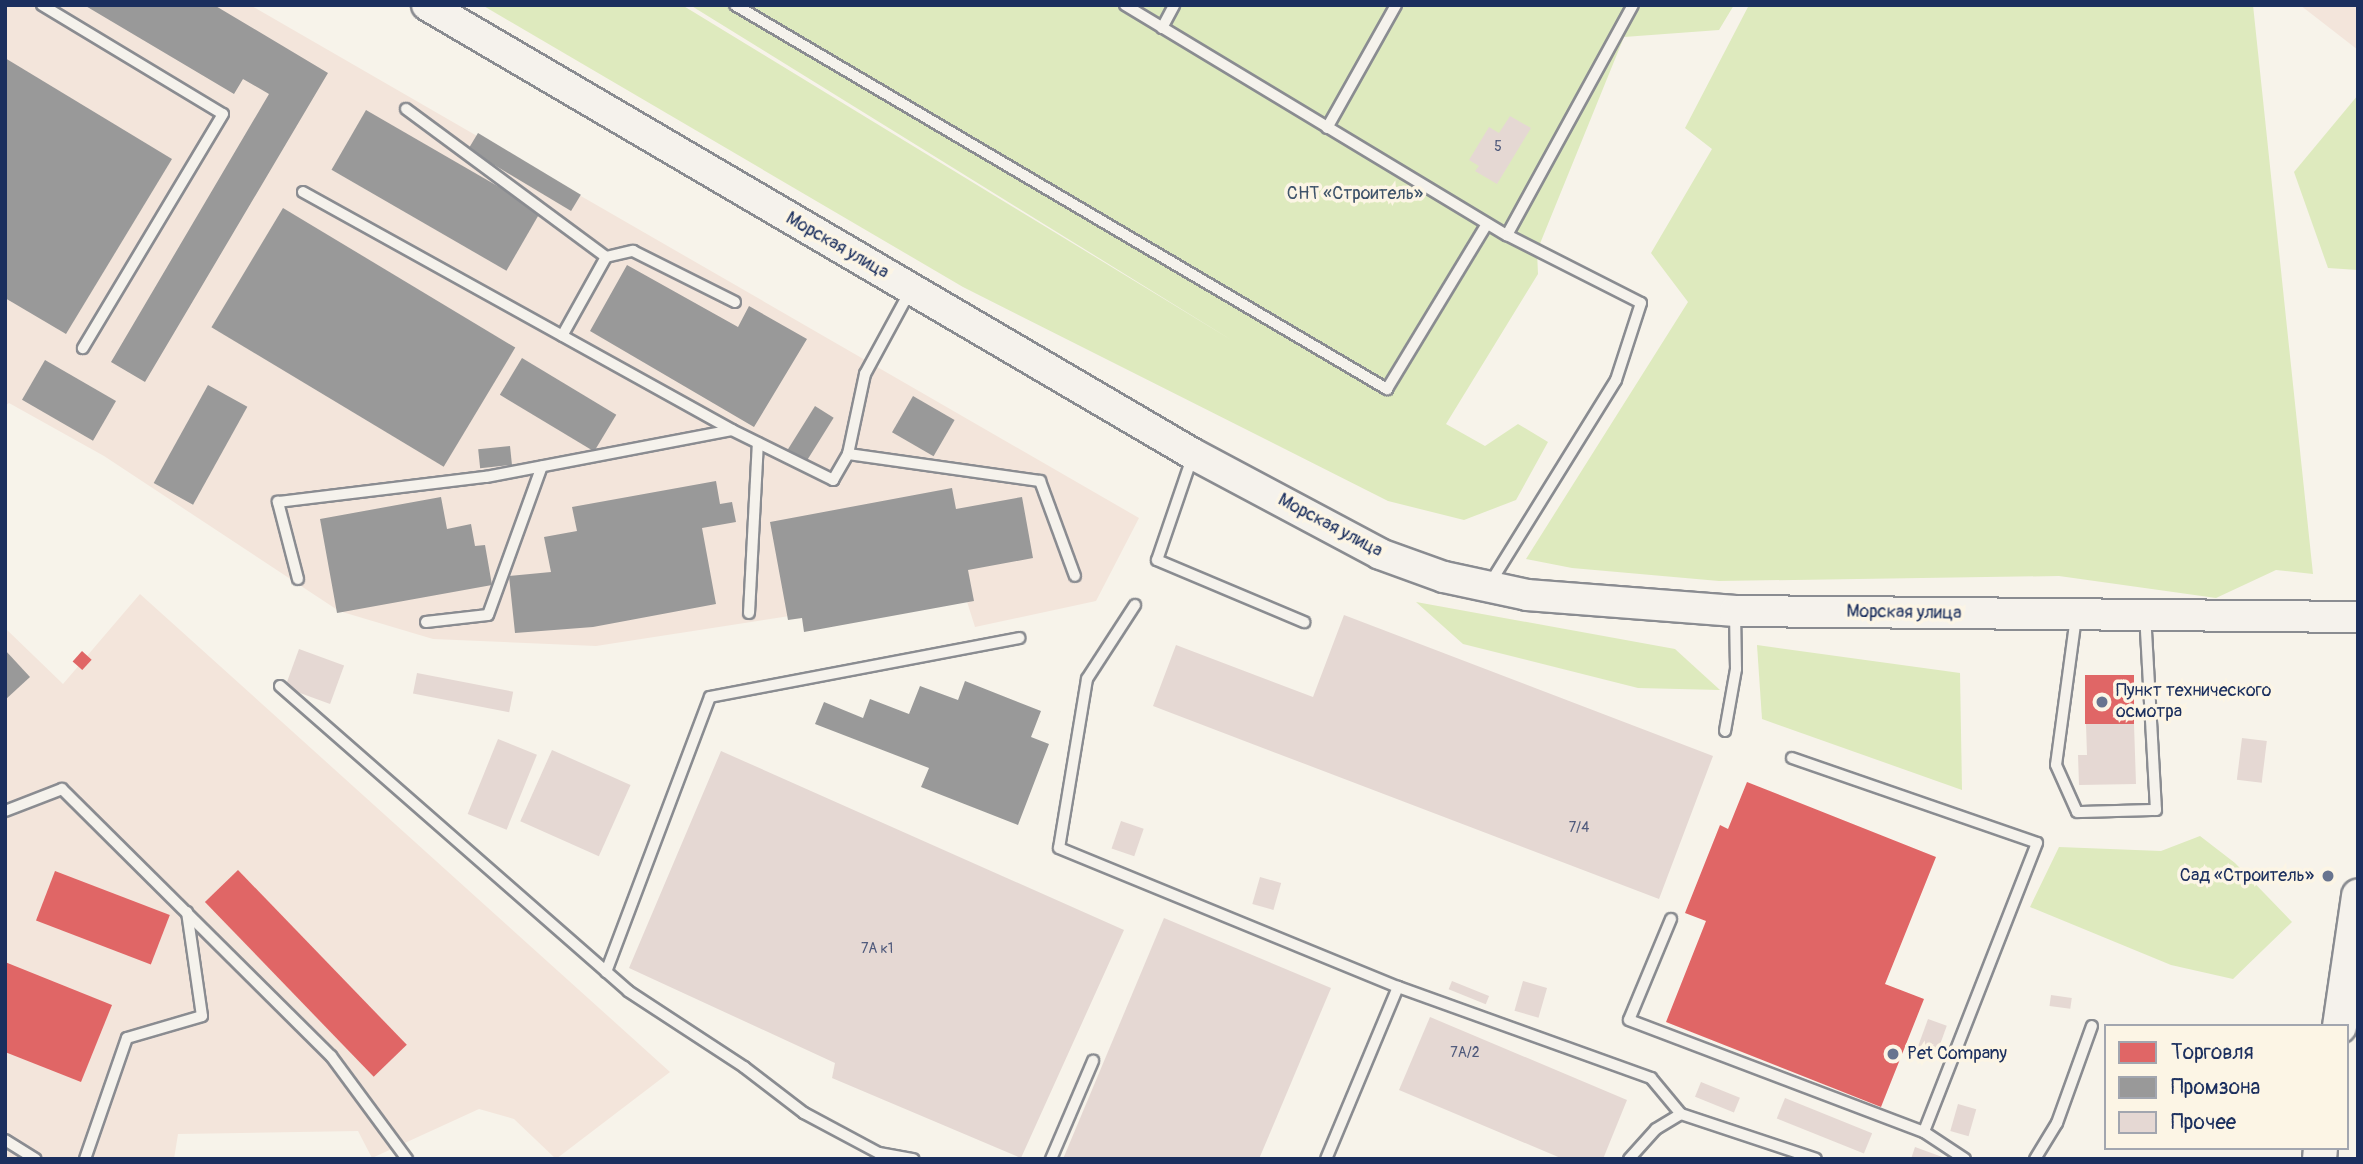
<!DOCTYPE html>
<meta charset="utf-8">
<style>
body{margin:0}
#map{position:relative;width:2363px;height:1164px;overflow:hidden;background:#f7f3ea;font-family:Pangolin,sans-serif}
div>[style]{position:absolute}
.built>*{inset:0;background:#f3e5db}
.green>*{inset:0;background:#deeabe}
.shops>*{inset:0;background:#e06666;transform-origin:0 0}
.industry>*{inset:0;background:#999;transform-origin:0 0}
.building>*{inset:0;background:#e5d8d3;transform-origin:0 0}
.roads{filter:drop-shadow(2px 0 #8a8c91) drop-shadow(-2px 0 #8a8c91) drop-shadow(0 2px #8a8c91) drop-shadow(0 -2px #8a8c91)}
.lane>*{height:10px;margin:-5px;padding:0 5px;transform-origin:5px;border-radius:5px;background:#f5f2ec}
.secondary>*{height:30px;margin:-15px;padding:0 15px;transform-origin:15px;border-radius:15px;background:#f5f2ec}
.primary>*{height:33px;margin:-16.5px;padding:0 16.5px;transform-origin:16.5px;border-radius:16.5px;background:#f5f2ec}
.dots>*{width:19px;height:19px;translate:-50% -50%;box-sizing:border-box;border:4px solid #fcf5e5;border-radius:50%}
span{translate:-50% -50%;white-space:nowrap;text-align:center;line-height:1.15;-webkit-text-stroke:7px #fcf5e5;paint-order:stroke}
.number-label{font-size:14px;color:#4e597b}
.number-label span{-webkit-text-stroke-width:0}
.park-label{font-size:18px;color:#3e536a}
.street-label{font-size:18px;color:#1b2f5e}
.poi-label{font-size:18px;color:#1b2f5e}
.left{translate:0 -50%;text-align:left}
.right{translate:-100% -50%;text-align:right}
.frame{position:absolute;inset:0;border:7px solid #1b2f5e;pointer-events:none}
.legend{position:absolute;left:2104px;top:1024px;width:245px;height:126px;box-sizing:border-box;background:#fcf5e5;border:2px solid #a2a6af;margin:0;padding:9px 12px;list-style:none;font-size:21px;color:#1b2f5e}
.legend li{display:flex;align-items:center;gap:14px;height:35px}
.legend b{width:35px;border:2px solid #a2a6af}
</style>
<div id="map">
<div class="built">
<div style="clip-path:polygon(5px 5px,250px 5px,1139px 518px,1096px 601px,975px 627px,963px 589px,596px 646px,433px 639px,339px 611px,104px 456px,9px 403px,5px 406px)"></div>
<div style="clip-path:polygon(2300px 5px,2358px 5px,2358px 50px)"></div>
<div style="clip-path:polygon(140px 594px,670px 1072px,556px 1159px,514px 1119px,479px 1109px,372px 1158px,358px 1131px,178px 1134px,174px 1159px,5px 1159px,5px 628px,63px 684px)"></div>
</div>
<div class="green">
<div style="clip-path:polygon(482px 5px,682px 5px,1233px 341px,690px 5px,1734px 5px,1719px 30px,1624px 37px,1537px 251px,1538px 274px,1446px 424px,1485px 446px,1518px 424px,1548px 442px,1516px 500px,1464px 520px,1388px 501px,963px 287px)"></div>
<div style="clip-path:polygon(1749px 5px,2253px 5px,2313px 574px,2276px 570px,2216px 598px,2059px 576px,1719px 581px,1572px 568px,1526px 559px,1688px 302px,1651px 253px,1712px 149px,1685px 128px)"></div>
<div style="clip-path:polygon(2358px 95px,2358px 270px,2328px 268px,2294px 172px)"></div>
<div style="clip-path:polygon(1416px 602px,1675px 649px,1720px 690px,1638px 688px,1463px 644px)"></div>
<div style="clip-path:polygon(1757px 645px,1960px 673px,1962px 790px,1762px 719px)"></div>
<div style="clip-path:polygon(2200px 836px,2235px 863px,2292px 922px,2233px 979px,2171px 965px,2030px 907px,2059px 847px,2161px 851px)"></div>
</div>
<div class="shops">
<div style="left:82px;top:651px;width:13px;height:14px;rotate:42deg"></div>
<div style="left:2085px;top:675px;width:49px;height:49px"></div>
<div style="clip-path:polygon(1747px 782px,1936px 857px,1885px 984px,1924px 999px,1881px 1107px,1666px 1022px,1706px 921px,1685px 913px,1720px 825px,1728px 829px)"></div>
<div style="left:238px;top:870px;width:243px;height:46px;rotate:46deg"></div>
<div style="left:55px;top:871px;width:123px;height:53px;rotate:21deg"></div>
<div style="clip-path:polygon(5px 962px,112px 1005px,81px 1082px,5px 1052px)"></div>
</div>
<div class="industry">
<div style="clip-path:polygon(84px 5px,214px 5px,328px 73px,145px 382px,111px 362px,269px 94px,243px 79px,234px 94px)"></div>
<div style="clip-path:polygon(5px 58px,172px 159px,66px 334px,5px 298px)"></div>
<div style="left:366px;top:110px;width:202px;height:69px;rotate:30deg"></div>
<div style="left:478px;top:133px;width:120px;height:19px;rotate:31deg"></div>
<div style="left:283px;top:208px;width:271px;height:139px;rotate:31deg"></div>
<div style="clip-path:polygon(627px 265px,738px 327px,749px 306px,807px 339px,754px 427px,590px 331px)"></div>
<div style="left:522px;top:358px;width:110px;height:43px;rotate:31deg"></div>
<div style="left:45px;top:360px;width:82px;height:46px;rotate:30deg"></div>
<div style="left:208px;top:385px;width:45px;height:112px;rotate:29deg"></div>
<div style="left:913px;top:396px;width:48px;height:42px;rotate:30deg"></div>
<div style="left:815px;top:406px;width:22px;height:56px;rotate:32deg"></div>
<div style="left:510px;top:446px;width:19px;height:32px;rotate:84deg"></div>
<div style="clip-path:polygon(716px 481px,720px 504px,732px 502px,736px 522px,702px 528px,716px 604px,593px 627px,515px 633px,509px 576px,551px 572px,544px 537px,577px 531px,572px 507px)"></div>
<div style="clip-path:polygon(952px 488px,956px 509px,1022px 497px,1033px 558px,968px 570px,974px 601px,804px 632px,802px 618px,788px 620px,770px 522px)"></div>
<div style="clip-path:polygon(441px 497px,447px 529px,471px 524px,475px 546px,485px 545px,492px 585px,337px 613px,320px 519px)"></div>
<div style="clip-path:polygon(5px 650px,30px 677px,5px 700px)"></div>
<div style="clip-path:polygon(965px 681px,1041px 711px,1031px 737px,1049px 744px,1018px 825px,921px 787px,929px 768px,815px 724px,824px 702px,863px 718px,870px 699px,909px 714px,920px 686px,958px 700px)"></div>
</div>
<div class="building">
<div style="clip-path:polygon(1510px 116px,1531px 128px,1497px 184px,1475px 171px,1479px 166px,1469px 160px,1489px 127px,1499px 133px)"></div>
<div style="clip-path:polygon(1344px 615px,1713px 756px,1659px 899px,1153px 706px,1176px 645px,1313px 697px)"></div>
<div style="left:299px;top:649px;width:48px;height:41px;rotate:20deg"></div>
<div style="left:417px;top:673px;width:98px;height:21px;rotate:11deg"></div>
<div style="clip-path:polygon(2086px 724px,2134px 724px,2136px 784px,2079px 785px,2078px 755px,2087px 755px)"></div>
<div style="left:2242px;top:738px;width:25px;height:42px;rotate:7deg"></div>
<div style="left:498px;top:739px;width:42px;height:81px;rotate:22deg"></div>
<div style="left:552px;top:750px;width:86px;height:78px;rotate:24deg"></div>
<div style="clip-path:polygon(721px 751px,1124px 930px,1021px 1158px,832px 1078px,835px 1063px,629px 968px)"></div>
<div style="left:1121px;top:821px;width:24px;height:29px;rotate:19deg"></div>
<div style="left:1260px;top:877px;width:22px;height:28px;rotate:16deg"></div>
<div style="clip-path:polygon(1164px 918px,1331px 988px,1259px 1159px,1063px 1159px)"></div>
<div style="left:1452px;top:981px;width:40px;height:9px;rotate:22deg"></div>
<div style="left:1523px;top:981px;width:25px;height:31px;rotate:16deg"></div>
<div style="left:2051px;top:995px;width:21px;height:11px;rotate:8deg"></div>
<div style="clip-path:polygon(1430px 1017px,1627px 1100px,1603px 1159px,1563px 1159px,1399px 1090px)"></div>
<div style="left:1928px;top:1019px;width:20px;height:36px;rotate:20deg"></div>
<div style="left:1701px;top:1082px;width:42px;height:16px;rotate:22deg"></div>
<div style="left:1785px;top:1098px;width:94px;height:22px;rotate:22deg"></div>
<div style="left:1958px;top:1104px;width:19px;height:28px;rotate:16deg"></div>
<div style="clip-path:polygon(1915px 1147px,1945px 1158px,1945px 1159px,1911px 1159px)"></div>
</div>
<div class="roads">
<div class="lane">
<div style="left:42px;top:5px;width:211px;rotate:31.1deg"></div>
<div style="left:223px;top:114px;width:273px;rotate:120.9deg"></div>
<div style="left:735px;top:5px;width:757px;rotate:30.5deg"></div>
<div style="left:1387px;top:389px;width:193px;rotate:-58.8deg"></div>
<div style="left:1125px;top:5px;width:446px;rotate:31.1deg"></div>
<div style="left:1507px;top:235px;width:150px;rotate:26.9deg"></div>
<div style="left:1641px;top:303px;width:81px;rotate:108deg"></div>
<div style="left:1616px;top:380px;width:241px;rotate:121.8deg"></div>
<div style="left:1162px;top:28px;width:26px;rotate:-62deg"></div>
<div style="left:406px;top:109px;width:249px;rotate:36.5deg"></div>
<div style="left:606px;top:257px;width:90px;rotate:119.1deg"></div>
<div style="left:1327px;top:128px;width:141px;rotate:-60.7deg"></div>
<div style="left:303px;top:192px;width:491px;rotate:29deg"></div>
<div style="left:1507px;top:235px;width:262px;rotate:-61.3deg"></div>
<div style="left:606px;top:257px;width:28px;rotate:-13deg"></div>
<div style="left:633px;top:251px;width:114px;rotate:26.6deg"></div>
<div style="left:848px;top:454px;width:194px;rotate:8deg"></div>
<div style="left:1040px;top:481px;width:101px;rotate:69.8deg"></div>
<div style="left:1193px;top:455px;width:111px;rotate:108.9deg"></div>
<div style="left:1157px;top:560px;width:160px;rotate:22.9deg"></div>
<div style="left:298px;top:579px;width:80px;rotate:-104.6deg"></div>
<div style="left:278px;top:502px;width:209px;rotate:-6.9deg"></div>
<div style="left:486px;top:477px;width:250px;rotate:-10.8deg"></div>
<div style="left:732px;top:430px;width:113px;rotate:26.3deg"></div>
<div style="left:833px;top:480px;width:30px;rotate:-60deg"></div>
<div style="left:848px;top:454px;width:82px;rotate:-78deg"></div>
<div style="left:865px;top:374px;width:94px;rotate:-61.5deg"></div>
<div style="left:1135px;top:605px;width:88px;rotate:123deg"></div>
<div style="left:1087px;top:679px;width:171px;rotate:99.4deg"></div>
<div style="left:1059px;top:848px;width:366px;rotate:22.3deg"></div>
<div style="left:1398px;top:987px;width:186px;rotate:112.7deg"></div>
<div style="left:749px;top:613px;width:170px;rotate:-87deg"></div>
<div style="left:2076px;top:617px;width:149px;rotate:97.7deg"></div>
<div style="left:2056px;top:765px;width:51px;rotate:65.9deg"></div>
<div style="left:2077px;top:812px;width:79px;rotate:-1.5deg"></div>
<div style="left:2156px;top:810px;width:194px;rotate:-93.2deg"></div>
<div style="left:426px;top:622px;width:62px;rotate:-6.4deg"></div>
<div style="left:488px;top:615px;width:158px;rotate:-70.1deg"></div>
<div style="left:280px;top:686px;width:463px;rotate:41.2deg"></div>
<div style="left:628px;top:991px;width:139px;rotate:33.2deg"></div>
<div style="left:744px;top:1067px;width:76px;rotate:37.5deg"></div>
<div style="left:804px;top:1113px;width:85px;rotate:28.1deg"></div>
<div style="left:879px;top:1153px;width:35px;rotate:10deg"></div>
<div style="left:1725px;top:731px;width:63px;rotate:-79.9deg"></div>
<div style="left:1736px;top:669px;width:55px;rotate:-91deg"></div>
<div style="left:1792px;top:758px;width:259px;rotate:19.1deg"></div>
<div style="left:2037px;top:843px;width:310px;rotate:111.4deg"></div>
<div style="left:1924px;top:1132px;width:49px;rotate:33.4deg"></div>
<div style="left:5px;top:811px;width:61px;rotate:-21.1deg"></div>
<div style="left:62px;top:789px;width:379px;rotate:44.8deg"></div>
<div style="left:331px;top:1056px;width:128px;rotate:53.6deg"></div>
<div style="left:1671px;top:919px;width:109px;rotate:112.6deg"></div>
<div style="left:1629px;top:1020px;width:316px;rotate:20.8deg"></div>
<div style="left:606px;top:972px;width:294px;rotate:-69.3deg"></div>
<div style="left:710px;top:697px;width:315px;rotate:-10.8deg"></div>
<div style="left:1398px;top:987px;width:269px;rotate:19.8deg"></div>
<div style="left:1651px;top:1078px;width:47px;rotate:50.2deg"></div>
<div style="left:1681px;top:1114px;width:142px;rotate:18.4deg"></div>
<div style="left:5px;top:1140px;width:36px;rotate:32deg"></div>
<div style="left:85px;top:1159px;width:128px;rotate:-70.9deg"></div>
<div style="left:127px;top:1038px;width:78px;rotate:-16.3deg"></div>
<div style="left:202px;top:1016px;width:105px;rotate:-98.2deg"></div>
<div style="left:1051px;top:1159px;width:107px;rotate:-66.8deg"></div>
<div style="left:1629px;top:1159px;width:40px;rotate:-48deg"></div>
<div style="left:1656px;top:1129px;width:29px;rotate:-31deg"></div>
<div style="left:2035px;top:1159px;width:42px;rotate:-58.6deg"></div>
<div style="left:2057px;top:1123px;width:103px;rotate:-70.2deg"></div>
</div>
<div class="secondary">
<div style="left:427px;top:5px;width:888px;rotate:30.38deg"></div>
<div style="left:1193px;top:454px;width:212px;rotate:28.1deg"></div>
<div style="left:1380px;top:554px;width:68px;rotate:19.8deg"></div>
<div style="left:1444px;top:577px;width:85px;rotate:12.2deg"></div>
<div style="left:1527px;top:595px;width:209px;rotate:4.4deg"></div>
<div style="left:1735px;top:611px;width:623px;rotate:0.55deg"></div>
</div>
<div class="primary">
<div style="left:2339px;top:1026px;width:132px;rotate:-81.7deg"></div>
<div style="left:2319px;top:1159px;width:11px;rotate:-85deg"></div>
</div>
</div>
<div class="dots">
<div style="left:2102px;top:702px;background:#68748f"></div>
<div style="left:2328px;top:876px;background:#68748f"></div>
<div style="left:1893px;top:1054px;background:#68748f"></div>
</div>
<div class="number-label">
<span style="left:1498px;top:147px">5</span>
<span style="left:1579px;top:828px">7/4</span>
<span style="left:877px;top:949px">7А к1</span>
<span style="left:1465px;top:1053px">7А/2</span>
</div>
<div class="park-label">
<span style="left:1355px;top:194px">СНТ «Строитель»</span>
</div>
<div class="street-label">
<span style="left:837px;top:246px;rotate:30deg">Морская улица</span>
<span style="left:1330px;top:526px;rotate:28deg">Морская улица</span>
<span style="left:1904px;top:613px;rotate:1deg">Морская улица</span>
</div>
<div class="poi-label">
<span class="left" style="left:2116px;top:702px">Пункт технического<br>осмотра</span>
<span class="right" style="left:2314px;top:876px">Сад «Строитель»</span>
<span class="left" style="left:1907px;top:1054px">Pet Company</span>
</div>
<div class="frame"></div>
<ul class="legend">
<li><b style="height:19px;background:#e06666"></b>Торговля</li>
<li><b style="height:19px;background:#999"></b>Промзона</li>
<li><b style="height:19px;background:#e5d8d3"></b>Прочее</li>
</ul>
</div>
